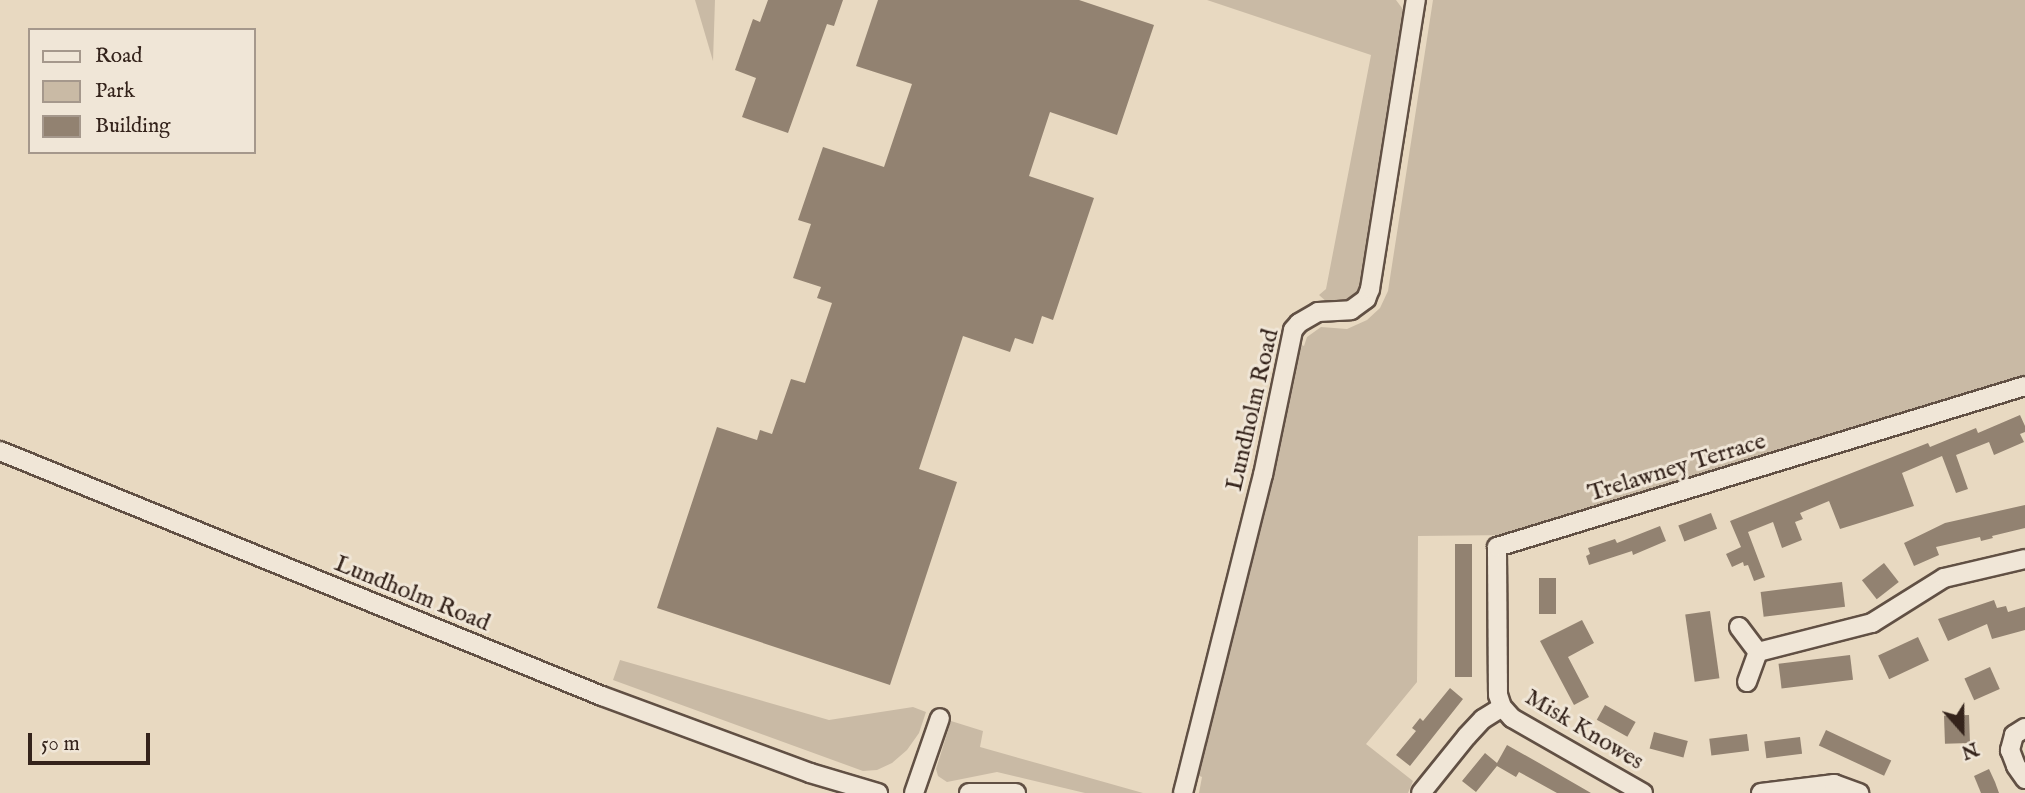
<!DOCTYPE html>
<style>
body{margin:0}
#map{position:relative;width:2025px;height:793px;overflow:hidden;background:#e8d9c1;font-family:"IM FELL English",serif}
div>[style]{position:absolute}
.green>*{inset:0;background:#c9baa5}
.building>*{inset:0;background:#928271;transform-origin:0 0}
.roads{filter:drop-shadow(2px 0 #615044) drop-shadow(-2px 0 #615044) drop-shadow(0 2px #615044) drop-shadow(0 -2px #615044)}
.minor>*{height:18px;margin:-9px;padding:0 9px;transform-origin:9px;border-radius:9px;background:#f0e6d7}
span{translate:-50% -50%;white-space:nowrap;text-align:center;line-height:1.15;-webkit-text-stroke:6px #f0e6d7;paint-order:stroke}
.street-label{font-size:24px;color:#34231b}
.legend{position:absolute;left:28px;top:28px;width:228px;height:126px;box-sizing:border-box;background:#f0e6d7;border:2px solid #a5988c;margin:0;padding:9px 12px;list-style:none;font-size:21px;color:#34231b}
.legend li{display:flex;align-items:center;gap:14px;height:35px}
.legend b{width:35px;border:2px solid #a5988c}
.north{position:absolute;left:1927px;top:695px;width:70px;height:70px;-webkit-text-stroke:5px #f0e6d7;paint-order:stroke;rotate:159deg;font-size:19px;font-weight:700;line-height:28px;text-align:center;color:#34231b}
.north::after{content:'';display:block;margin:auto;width:24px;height:32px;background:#34231b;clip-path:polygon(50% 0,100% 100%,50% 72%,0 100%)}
.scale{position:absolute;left:28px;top:733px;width:122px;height:32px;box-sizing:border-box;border:4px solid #34231b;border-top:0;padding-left:9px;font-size:21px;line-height:24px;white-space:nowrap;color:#34231b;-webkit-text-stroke:5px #f0e6d7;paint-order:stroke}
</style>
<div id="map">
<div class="green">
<div style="clip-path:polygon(695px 0,715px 0,713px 61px)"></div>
<div style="clip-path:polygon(1207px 0,1396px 0,1405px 12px,1361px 287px,1356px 296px,1348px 300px,1328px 303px,1319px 295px,1326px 289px,1371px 55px)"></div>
<div style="clip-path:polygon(1433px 0,2025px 0,2025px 378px,1510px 535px,1418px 536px,1417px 682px,1366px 744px,1413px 781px,1408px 793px,1199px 793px,1202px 777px,1197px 775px,1299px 344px,1304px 346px,1307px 337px,1321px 327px,1347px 329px,1367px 320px,1380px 308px,1388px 291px)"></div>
<div style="clip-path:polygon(620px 660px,829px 720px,913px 707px,926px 712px,919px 733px,907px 750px,892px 763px,877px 770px,863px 771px,613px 680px)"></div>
<div style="clip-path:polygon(951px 721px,983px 731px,980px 747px,1143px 793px,1085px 793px,997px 772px,947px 782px,938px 776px,936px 769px)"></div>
</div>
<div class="building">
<div style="clip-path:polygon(768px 0,843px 0,834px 26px,827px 24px,788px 133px,742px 117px,756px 78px,735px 70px,753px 19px,760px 22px)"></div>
<div style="clip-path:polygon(878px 0,1079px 0,1154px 25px,1117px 135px,1050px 112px,1029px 176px,1094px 198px,1053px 320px,1042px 316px,1033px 344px,1015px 338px,1010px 352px,963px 336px,919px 469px,957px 482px,890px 685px,657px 608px,717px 427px,757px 440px,760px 430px,772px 434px,791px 379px,805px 383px,832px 303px,817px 298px,821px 287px,793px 278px,811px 224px,798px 220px,823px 147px,884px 167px,912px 84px,856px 66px)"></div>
<div style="clip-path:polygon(2020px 415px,2025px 426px,2025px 432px,2020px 434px,2024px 442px,1994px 455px,1989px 442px,1956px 455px,1968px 489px,1956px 493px,1942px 456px,1902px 473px,1914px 506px,1840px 529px,1829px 501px,1800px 513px,1803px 519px,1795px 522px,1802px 540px,1782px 548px,1773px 522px,1748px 532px,1765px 577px,1754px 581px,1748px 565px,1744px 566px,1743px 562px,1732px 567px,1726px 554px,1741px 547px,1730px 521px,1928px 443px,1930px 447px,1976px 428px,1978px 433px)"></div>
<div style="clip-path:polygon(2025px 505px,2025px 528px,1992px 536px,1993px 538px,1981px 541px,1980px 537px,1936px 547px,1939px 555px,1914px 566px,1904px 543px,1945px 523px)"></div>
<div style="left:1711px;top:513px;width:17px;height:35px;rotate:69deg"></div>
<div style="clip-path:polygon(1660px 526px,1666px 541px,1633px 555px,1632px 551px,1589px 565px,1586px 556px,1590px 554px,1588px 548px,1615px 539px,1617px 543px)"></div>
<div style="left:1455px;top:544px;width:17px;height:133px"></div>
<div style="left:1884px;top:563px;width:24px;height:28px;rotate:52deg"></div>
<div style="left:1539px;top:578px;width:17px;height:36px"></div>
<div style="left:1842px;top:582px;width:25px;height:82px;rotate:83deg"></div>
<div style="clip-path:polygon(1994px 600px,1997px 608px,2006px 606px,2008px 612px,2025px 607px,2025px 630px,1992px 639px,1987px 624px,1948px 641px,1938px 619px)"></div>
<div style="left:1710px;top:611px;width:68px;height:25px;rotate:82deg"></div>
<div style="clip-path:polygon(1582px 620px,1594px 643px,1568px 657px,1589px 697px,1574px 705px,1540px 641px)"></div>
<div style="left:1918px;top:637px;width:26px;height:44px;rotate:65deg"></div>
<div style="left:1850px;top:655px;width:25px;height:72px;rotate:83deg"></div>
<div style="left:1990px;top:667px;width:24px;height:28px;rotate:66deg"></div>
<div style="clip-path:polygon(1450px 688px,1463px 699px,1410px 766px,1396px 755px,1416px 731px,1412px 728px,1420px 718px,1423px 721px)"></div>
<div style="left:1605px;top:705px;width:35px;height:17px;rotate:29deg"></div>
<div style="left:1969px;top:715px;width:28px;height:25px;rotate:88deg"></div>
<div style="left:1826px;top:730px;width:72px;height:17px;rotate:25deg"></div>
<div style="left:1654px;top:732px;width:35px;height:17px;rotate:15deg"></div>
<div style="left:1747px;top:734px;width:17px;height:38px;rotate:83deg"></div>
<div style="left:1800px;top:737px;width:17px;height:36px;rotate:83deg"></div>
<div style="clip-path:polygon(1507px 745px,1539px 763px,1591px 793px,1557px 793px,1519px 772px,1516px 777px,1497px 766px,1476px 792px,1462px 781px,1485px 753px,1497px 763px)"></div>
<div style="clip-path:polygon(1989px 769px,1995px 782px,1999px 793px,1981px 793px,1974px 776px)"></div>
</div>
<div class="roads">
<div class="minor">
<div style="left:0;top:451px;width:650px;rotate:22.15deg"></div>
<div style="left:602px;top:696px;width:222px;rotate:20.3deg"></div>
<div style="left:810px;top:773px;width:71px;rotate:16.4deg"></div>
<div style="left:1739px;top:627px;width:31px;rotate:53deg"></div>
<div style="left:1747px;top:682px;width:32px;rotate:-70deg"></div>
<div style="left:1758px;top:652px;width:118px;rotate:-14.3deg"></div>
<div style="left:1872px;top:623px;width:85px;rotate:-32deg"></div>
<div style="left:1944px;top:578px;width:83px;rotate:-13.2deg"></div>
<div style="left:2025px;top:728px;width:13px;rotate:148deg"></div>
<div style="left:2014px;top:735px;width:16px;rotate:105deg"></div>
<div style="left:2010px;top:750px;width:17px;rotate:69deg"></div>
<div style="left:2016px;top:766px;width:16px;rotate:55deg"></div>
<div style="left:914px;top:793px;width:79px;rotate:-70.9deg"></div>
<div style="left:969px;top:793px;width:47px"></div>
<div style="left:1183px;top:793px;width:328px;rotate:-75.9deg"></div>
<div style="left:1263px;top:475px;width:148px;rotate:-78.3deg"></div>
<div style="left:1293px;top:330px;width:9px;rotate:-49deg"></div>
<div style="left:1299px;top:323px;width:22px;rotate:-30deg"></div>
<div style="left:1318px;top:312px;width:33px;rotate:-3deg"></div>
<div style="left:1351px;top:310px;width:19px;rotate:-36deg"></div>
<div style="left:1366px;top:299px;width:11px;rotate:-68deg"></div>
<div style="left:1370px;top:289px;width:293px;rotate:-81deg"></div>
<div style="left:1421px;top:793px;width:73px;rotate:-51.1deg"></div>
<div style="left:1467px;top:736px;width:23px;rotate:-47deg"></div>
<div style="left:1483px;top:719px;width:22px;rotate:-32deg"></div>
<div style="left:1643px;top:793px;width:151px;rotate:-150.2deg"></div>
<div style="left:1512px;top:718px;width:15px;rotate:-132deg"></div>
<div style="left:1502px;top:707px;width:13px;rotate:-108deg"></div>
<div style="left:1498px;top:695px;width:148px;rotate:-90.4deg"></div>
<div style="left:1497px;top:547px;width:552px;rotate:-16.96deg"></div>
<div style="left:1761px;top:793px;width:74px;rotate:-7deg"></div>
<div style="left:1834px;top:784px;width:27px;rotate:20deg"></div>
</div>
</div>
<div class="street-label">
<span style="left:1253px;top:410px;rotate:-77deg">Lundholm Road</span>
<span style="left:1677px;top:468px;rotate:-17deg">Trelawney Terrace</span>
<span style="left:412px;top:594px;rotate:22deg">Lundholm Road</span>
<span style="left:1584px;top:730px;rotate:31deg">Misk Knowes</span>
</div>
<ul class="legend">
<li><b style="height:9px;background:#f0e6d7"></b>Road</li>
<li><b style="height:19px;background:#c9baa5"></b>Park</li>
<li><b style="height:19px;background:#928271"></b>Building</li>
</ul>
<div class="north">N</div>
<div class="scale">50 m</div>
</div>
